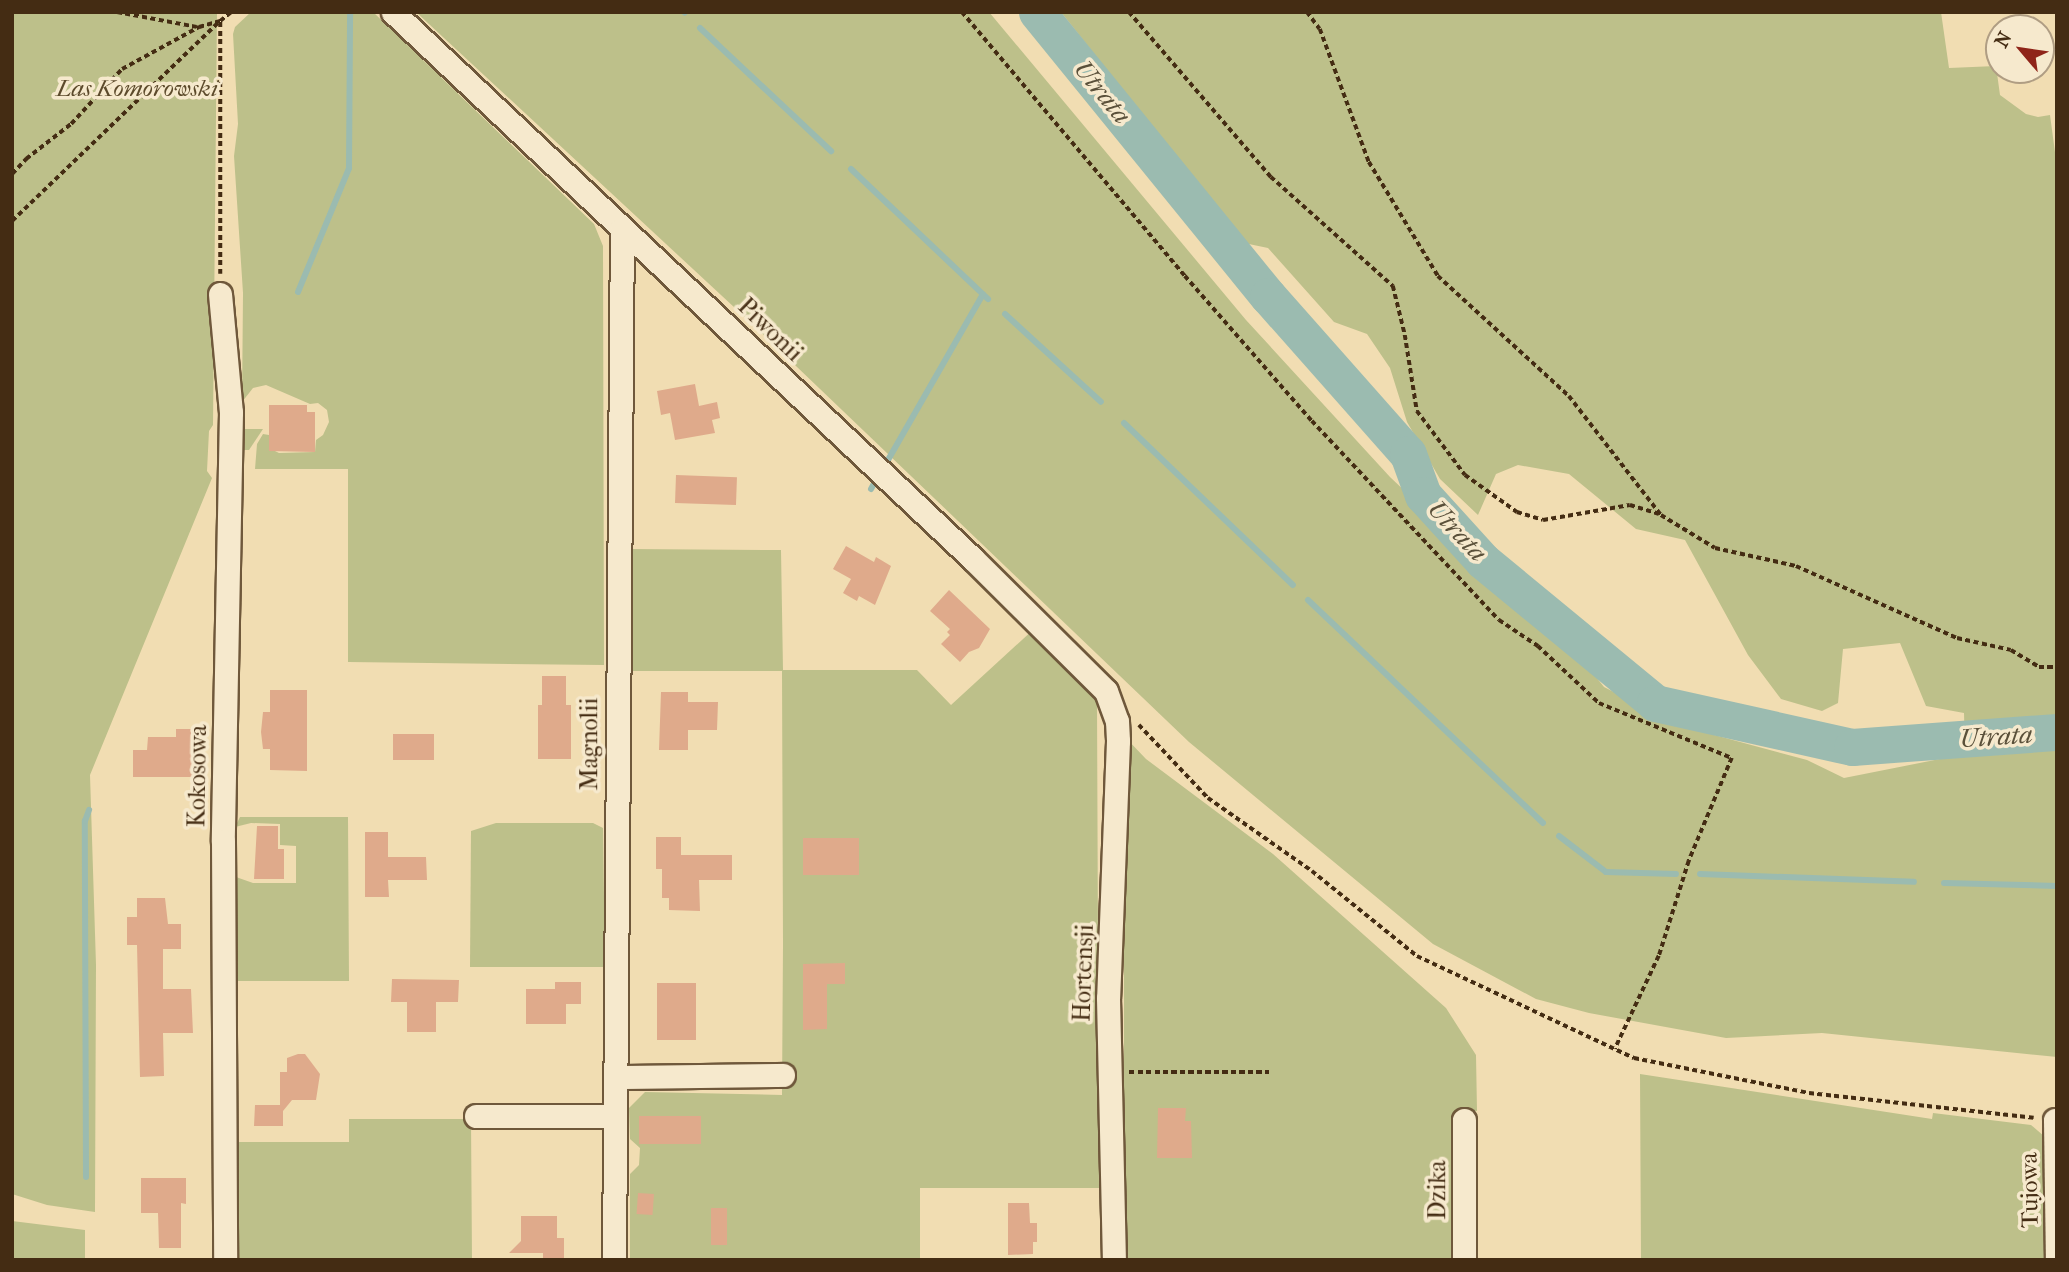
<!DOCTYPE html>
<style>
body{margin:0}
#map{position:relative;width:2069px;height:1272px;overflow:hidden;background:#f1ddb2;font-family:"IM FELL French Canon",serif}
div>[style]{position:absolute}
.green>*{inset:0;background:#bdc08a}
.stream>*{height:6px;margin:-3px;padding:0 3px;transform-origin:3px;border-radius:3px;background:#9bbbb0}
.river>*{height:37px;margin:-18.5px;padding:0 18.5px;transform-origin:18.5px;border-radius:18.5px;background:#9bbbb0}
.building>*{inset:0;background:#dfaa8b;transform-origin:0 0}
.path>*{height:3.5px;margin-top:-1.75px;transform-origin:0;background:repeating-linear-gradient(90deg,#442c13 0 5px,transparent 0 8.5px)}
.roads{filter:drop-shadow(2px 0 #6f583b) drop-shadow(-2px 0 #6f583b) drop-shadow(0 2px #6f583b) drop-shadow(0 -2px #6f583b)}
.minor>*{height:23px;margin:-11.5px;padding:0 11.5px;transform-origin:11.5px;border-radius:11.5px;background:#f6e9cd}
span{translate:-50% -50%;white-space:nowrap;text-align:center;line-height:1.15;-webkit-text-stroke:7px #f6e9cd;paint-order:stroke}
.park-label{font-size:24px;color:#5c4a2b;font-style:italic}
.street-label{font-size:24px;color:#442c13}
.water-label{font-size:26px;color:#5a503a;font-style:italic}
.frame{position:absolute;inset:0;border:14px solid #442c13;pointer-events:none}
.north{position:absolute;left:1985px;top:14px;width:70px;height:70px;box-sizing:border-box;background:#f6e9cd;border:2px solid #af9d83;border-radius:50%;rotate:299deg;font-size:19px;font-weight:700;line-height:28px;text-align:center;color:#442c13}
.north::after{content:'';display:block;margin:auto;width:24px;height:32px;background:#8f2418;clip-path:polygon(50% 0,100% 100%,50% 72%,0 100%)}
</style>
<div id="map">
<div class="green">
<div style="clip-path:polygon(12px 12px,217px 12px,213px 425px,209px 431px,207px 471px,212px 478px,90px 775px,96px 965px,95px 1212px,47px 1205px,12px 1194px)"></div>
<div style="clip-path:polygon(251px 12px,373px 12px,594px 224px,603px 246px,604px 665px,348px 662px,348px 469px,255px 469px,257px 444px,263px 434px,269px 435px,273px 450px,279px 453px,315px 452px,316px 440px,323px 435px,329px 422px,327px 410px,318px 403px,310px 404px,266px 385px,253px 388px,242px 402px,243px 293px,234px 156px,238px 124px,233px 34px,235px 27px)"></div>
<div style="clip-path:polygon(416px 12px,989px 12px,1246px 320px,1390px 477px,1580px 657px,1604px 687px,1681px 726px,1807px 760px,1844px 778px,1965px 754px,1964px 713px,1926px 706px,1900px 643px,1843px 649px,1838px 703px,1822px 711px,1781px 699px,1748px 655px,1685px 540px,1636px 529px,1569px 474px,1518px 465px,1496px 474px,1478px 515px,1440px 479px,1407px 422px,1390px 368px,1367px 334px,1334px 322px,1268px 248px,1244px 243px,1061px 12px,1941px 12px,1949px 68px,1996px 66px,2000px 95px,2026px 114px,2038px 117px,2050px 115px,2057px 167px,2057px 1057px,1822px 1033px,1726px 1038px,1589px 1013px,1536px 999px,1433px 944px,1189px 742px,749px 321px)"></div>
<div style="clip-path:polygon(242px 429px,263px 429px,249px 450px,242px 450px)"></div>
<div style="clip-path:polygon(629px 549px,781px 550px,783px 670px,917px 670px,951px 705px,1035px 628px,1086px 676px,1097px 702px,1099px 1188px,920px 1188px,920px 1260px,630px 1260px,630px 1174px,639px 1165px,640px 1148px,630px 1139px,629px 1108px,645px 1092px,782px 1095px,783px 944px,782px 671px,629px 671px)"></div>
<div style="clip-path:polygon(1124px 736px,1146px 759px,1273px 854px,1446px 1008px,1476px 1055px,1477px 1111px,1457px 1110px,1456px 1260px,1124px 1260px)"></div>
<div style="clip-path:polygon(240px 817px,348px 817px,349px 981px,236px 981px,236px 877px,253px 883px,296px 883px,296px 846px,280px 845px,280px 824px,251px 823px,235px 827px)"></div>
<div style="clip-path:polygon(496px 823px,593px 823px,603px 828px,605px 967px,470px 967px,471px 831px)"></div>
<div style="clip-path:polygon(1640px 1074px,1932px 1119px,1933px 1113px,2031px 1125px,2045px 1137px,2044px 1260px,1641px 1260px)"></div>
<div style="clip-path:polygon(349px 1119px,471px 1119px,472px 1260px,237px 1260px,237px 1142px,349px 1142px)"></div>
<div style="clip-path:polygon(12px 1221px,85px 1230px,85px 1260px,12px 1260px)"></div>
</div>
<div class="stream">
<div style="left:684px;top:12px;width:1px;rotate:45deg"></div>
<div style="left:700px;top:28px;width:180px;rotate:43.2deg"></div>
<div style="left:851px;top:169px;width:189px;rotate:43.5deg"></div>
<div style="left:298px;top:292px;width:134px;rotate:-67.6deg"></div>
<div style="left:349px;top:168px;width:156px;rotate:-89.6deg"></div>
<div style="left:1005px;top:314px;width:130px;rotate:42.5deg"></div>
<div style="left:1124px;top:423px;width:234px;rotate:43.8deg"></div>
<div style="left:888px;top:460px;width:191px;rotate:-60.2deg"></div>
<div style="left:871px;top:489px;width:10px;rotate:-61deg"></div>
<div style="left:1308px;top:600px;width:324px;rotate:43.5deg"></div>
<div style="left:1559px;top:836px;width:59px;rotate:37.5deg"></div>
<div style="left:1606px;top:872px;width:70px;rotate:1.6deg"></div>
<div style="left:1700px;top:874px;width:214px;rotate:2.1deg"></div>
<div style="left:1944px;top:883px;width:113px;rotate:1.5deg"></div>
<div style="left:86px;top:1177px;width:356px;rotate:-90.2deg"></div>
<div style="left:85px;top:821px;width:12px;rotate:-70deg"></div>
</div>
<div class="river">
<div style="left:1037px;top:12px;width:366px;rotate:50.9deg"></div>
<div style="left:1268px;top:296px;width:211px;rotate:48.5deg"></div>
<div style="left:1408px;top:454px;width:44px;rotate:69.9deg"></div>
<div style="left:1423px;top:495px;width:89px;rotate:47.7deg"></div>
<div style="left:1483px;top:561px;width:223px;rotate:39.5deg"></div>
<div style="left:1655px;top:703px;width:202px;rotate:12.6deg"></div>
<div style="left:1852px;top:747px;width:206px;rotate:-4.2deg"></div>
</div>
<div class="building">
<div style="clip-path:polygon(695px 384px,699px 406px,717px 402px,720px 418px,712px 420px,715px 433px,675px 440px,670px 413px,661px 415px,657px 391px)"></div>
<div style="clip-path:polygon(269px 405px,307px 405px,307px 412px,315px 412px,315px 452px,269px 451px)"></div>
<div style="left:676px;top:475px;width:61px;height:28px;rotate:2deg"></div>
<div style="clip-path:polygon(846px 546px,874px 562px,876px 557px,891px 566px,875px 605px,859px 596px,857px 601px,843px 593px,851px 579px,833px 569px)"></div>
<div style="clip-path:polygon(949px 590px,990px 629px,979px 648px,969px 652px,960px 662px,941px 644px,950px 635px,947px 632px,950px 629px,930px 611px)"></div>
<div style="clip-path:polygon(542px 676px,566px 676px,566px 705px,571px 705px,571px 759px,538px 759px,538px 705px,542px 705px)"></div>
<div style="clip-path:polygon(270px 690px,307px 690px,307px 771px,270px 770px,270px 749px,263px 749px,261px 732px,263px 712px,270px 712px)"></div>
<div style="clip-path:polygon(661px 692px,688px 692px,688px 702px,718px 702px,717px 730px,688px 730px,688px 750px,659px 750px)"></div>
<div style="clip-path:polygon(176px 729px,198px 729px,198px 777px,133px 777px,133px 750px,147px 750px,148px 737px,176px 737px)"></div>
<div style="left:393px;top:734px;width:41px;height:26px"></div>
<div style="clip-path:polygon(257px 826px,278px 826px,278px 849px,284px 849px,284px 879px,254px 879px)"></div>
<div style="clip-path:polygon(365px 832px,388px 832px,388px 857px,426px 857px,427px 880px,388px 880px,389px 897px,365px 897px)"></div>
<div style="clip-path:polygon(656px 837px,681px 837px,681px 855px,732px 855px,732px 880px,699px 880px,700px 911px,669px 910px,669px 898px,662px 898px,662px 869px,656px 869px)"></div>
<div style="left:803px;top:838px;width:56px;height:37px"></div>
<div style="clip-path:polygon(137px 898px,165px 898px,168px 924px,181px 924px,181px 949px,163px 949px,163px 989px,191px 989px,193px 1033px,163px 1033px,164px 1076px,140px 1077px,137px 945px,127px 945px,127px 917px,137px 917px)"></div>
<div style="clip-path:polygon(845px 963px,845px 984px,827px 984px,827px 1029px,803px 1030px,803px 964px)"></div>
<div style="clip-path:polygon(392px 979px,459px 980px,458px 1002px,436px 1002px,436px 1032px,407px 1032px,407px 1002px,391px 1002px)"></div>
<div style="clip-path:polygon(555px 982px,581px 982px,581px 1004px,566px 1004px,566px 1024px,526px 1024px,526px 989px,555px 989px)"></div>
<div style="left:696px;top:983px;width:57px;height:39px;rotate:90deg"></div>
<div style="clip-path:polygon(298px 1054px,305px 1054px,320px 1074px,316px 1100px,292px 1100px,283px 1111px,283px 1126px,254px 1126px,255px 1105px,280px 1105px,280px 1072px,287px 1072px,287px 1058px)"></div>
<div style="clip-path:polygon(1158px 1108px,1186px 1108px,1185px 1121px,1191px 1121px,1192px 1158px,1157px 1158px)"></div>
<div style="left:639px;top:1116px;width:62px;height:28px"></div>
<div style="clip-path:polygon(141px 1178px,186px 1178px,186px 1204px,181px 1203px,181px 1248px,159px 1248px,158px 1213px,141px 1213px)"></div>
<div style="left:638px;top:1193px;width:16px;height:21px;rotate:4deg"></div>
<div style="clip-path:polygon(1008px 1203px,1029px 1203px,1030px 1223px,1037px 1223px,1037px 1242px,1033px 1242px,1033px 1254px,1008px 1255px)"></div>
<div style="left:711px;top:1208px;width:16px;height:37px"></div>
<div style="clip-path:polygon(521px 1216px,557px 1216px,557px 1238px,564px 1238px,564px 1258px,543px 1258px,543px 1253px,509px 1253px,521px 1241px)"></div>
</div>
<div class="path">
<div style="left:117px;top:12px;width:81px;rotate:10.6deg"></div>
<div style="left:962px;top:12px;width:346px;rotate:49.8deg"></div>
<div style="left:1185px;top:276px;width:193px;rotate:48.8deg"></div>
<div style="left:1312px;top:421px;width:273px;rotate:46.8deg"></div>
<div style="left:1499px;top:620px;width:47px;rotate:33.7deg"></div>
<div style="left:1538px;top:646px;width:83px;rotate:43.1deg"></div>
<div style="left:1599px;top:703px;width:144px;rotate:22.5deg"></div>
<div style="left:1732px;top:758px;width:112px;rotate:112.7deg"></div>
<div style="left:1689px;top:861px;width:100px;rotate:107.5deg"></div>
<div style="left:1659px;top:956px;width:103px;rotate:115.3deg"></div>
<div style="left:1129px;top:12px;width:218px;rotate:49.3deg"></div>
<div style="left:1271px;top:177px;width:164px;rotate:41.8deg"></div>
<div style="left:1393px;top:286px;width:50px;rotate:76.2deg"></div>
<div style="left:1405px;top:335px;width:77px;rotate:81deg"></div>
<div style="left:1417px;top:411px;width:80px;rotate:53.1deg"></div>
<div style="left:1465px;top:475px;width:64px;rotate:35.4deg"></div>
<div style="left:1517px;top:512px;width:27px;rotate:17deg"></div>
<div style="left:1543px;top:520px;width:88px;rotate:-9.8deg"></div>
<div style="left:1630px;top:505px;width:30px;rotate:17deg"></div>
<div style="left:1307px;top:12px;width:21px;rotate:53deg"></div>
<div style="left:1320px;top:29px;width:142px;rotate:69.8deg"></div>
<div style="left:1369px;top:162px;width:133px;rotate:58.8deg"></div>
<div style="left:1438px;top:276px;width:178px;rotate:42.5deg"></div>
<div style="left:1569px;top:396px;width:150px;rotate:52.3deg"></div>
<div style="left:1661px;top:515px;width:63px;rotate:31.4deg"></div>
<div style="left:1715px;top:548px;width:83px;rotate:12.5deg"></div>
<div style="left:1796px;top:566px;width:176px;rotate:24.1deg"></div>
<div style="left:1957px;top:638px;width:55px;rotate:12.5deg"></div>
<div style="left:2011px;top:650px;width:33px;rotate:31deg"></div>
<div style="left:2039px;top:667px;width:18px"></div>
<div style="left:12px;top:174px;width:21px;rotate:-47deg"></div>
<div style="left:26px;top:159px;width:57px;rotate:-37.9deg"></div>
<div style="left:71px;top:124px;width:75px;rotate:-47.2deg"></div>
<div style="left:122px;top:69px;width:88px;rotate:-28.6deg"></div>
<div style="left:199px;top:27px;width:22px;rotate:-16deg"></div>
<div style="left:220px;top:21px;width:14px;rotate:-39deg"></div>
<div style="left:12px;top:221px;width:289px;rotate:-43.9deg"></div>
<div style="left:220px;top:274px;width:253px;rotate:-90deg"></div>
<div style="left:1139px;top:725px;width:100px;rotate:46.6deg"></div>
<div style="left:1208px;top:798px;width:127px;rotate:35.1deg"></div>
<div style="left:1312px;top:871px;width:135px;rotate:39deg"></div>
<div style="left:1417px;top:956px;width:240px;rotate:25.2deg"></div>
<div style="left:1634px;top:1058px;width:178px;rotate:11.3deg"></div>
<div style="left:1809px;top:1093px;width:226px;rotate:6.3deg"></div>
<div style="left:1129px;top:1072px;width:140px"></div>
</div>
<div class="roads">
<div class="minor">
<div style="left:393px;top:12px;width:797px;rotate:43.32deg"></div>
<div style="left:973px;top:559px;width:187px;rotate:44.8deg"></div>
<div style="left:1106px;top:691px;width:32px;rotate:70deg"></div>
<div style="left:1117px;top:721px;width:20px;rotate:87deg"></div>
<div style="left:1118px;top:741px;width:257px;rotate:92.2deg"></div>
<div style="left:1108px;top:998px;width:262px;rotate:88.7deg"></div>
<div style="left:220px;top:294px;width:119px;rotate:84.7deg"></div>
<div style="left:231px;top:412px;width:429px;rotate:91.1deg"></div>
<div style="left:223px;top:841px;width:419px;rotate:89.7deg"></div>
<div style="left:617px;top:1077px;width:166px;rotate:-0.7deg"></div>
<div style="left:476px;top:1116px;width:138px"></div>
<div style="left:1464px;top:1120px;width:140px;rotate:90deg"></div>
<div style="left:2055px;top:1120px;width:140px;rotate:89.2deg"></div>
<div style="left:614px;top:1260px;width:1031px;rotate:-89.56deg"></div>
</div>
</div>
<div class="park-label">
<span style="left:137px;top:89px">Las Komorowski</span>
</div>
<div class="street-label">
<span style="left:770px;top:330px;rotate:44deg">Piwonii</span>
<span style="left:590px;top:744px;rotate:-90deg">Magnolii</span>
<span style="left:198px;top:776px;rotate:-89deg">Kokosowa</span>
<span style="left:1084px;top:973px;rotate:-88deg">Hortensji</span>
<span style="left:1438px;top:1190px;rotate:-90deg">Dzika</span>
<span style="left:2030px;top:1190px;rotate:-91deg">Tujowa</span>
</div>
<div class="water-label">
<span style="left:1102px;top:92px;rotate:51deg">Utrata</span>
<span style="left:1457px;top:531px;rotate:47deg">Utrata</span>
<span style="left:1996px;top:737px;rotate:-4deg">Utrata</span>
</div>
<div class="frame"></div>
<div class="north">N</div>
</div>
